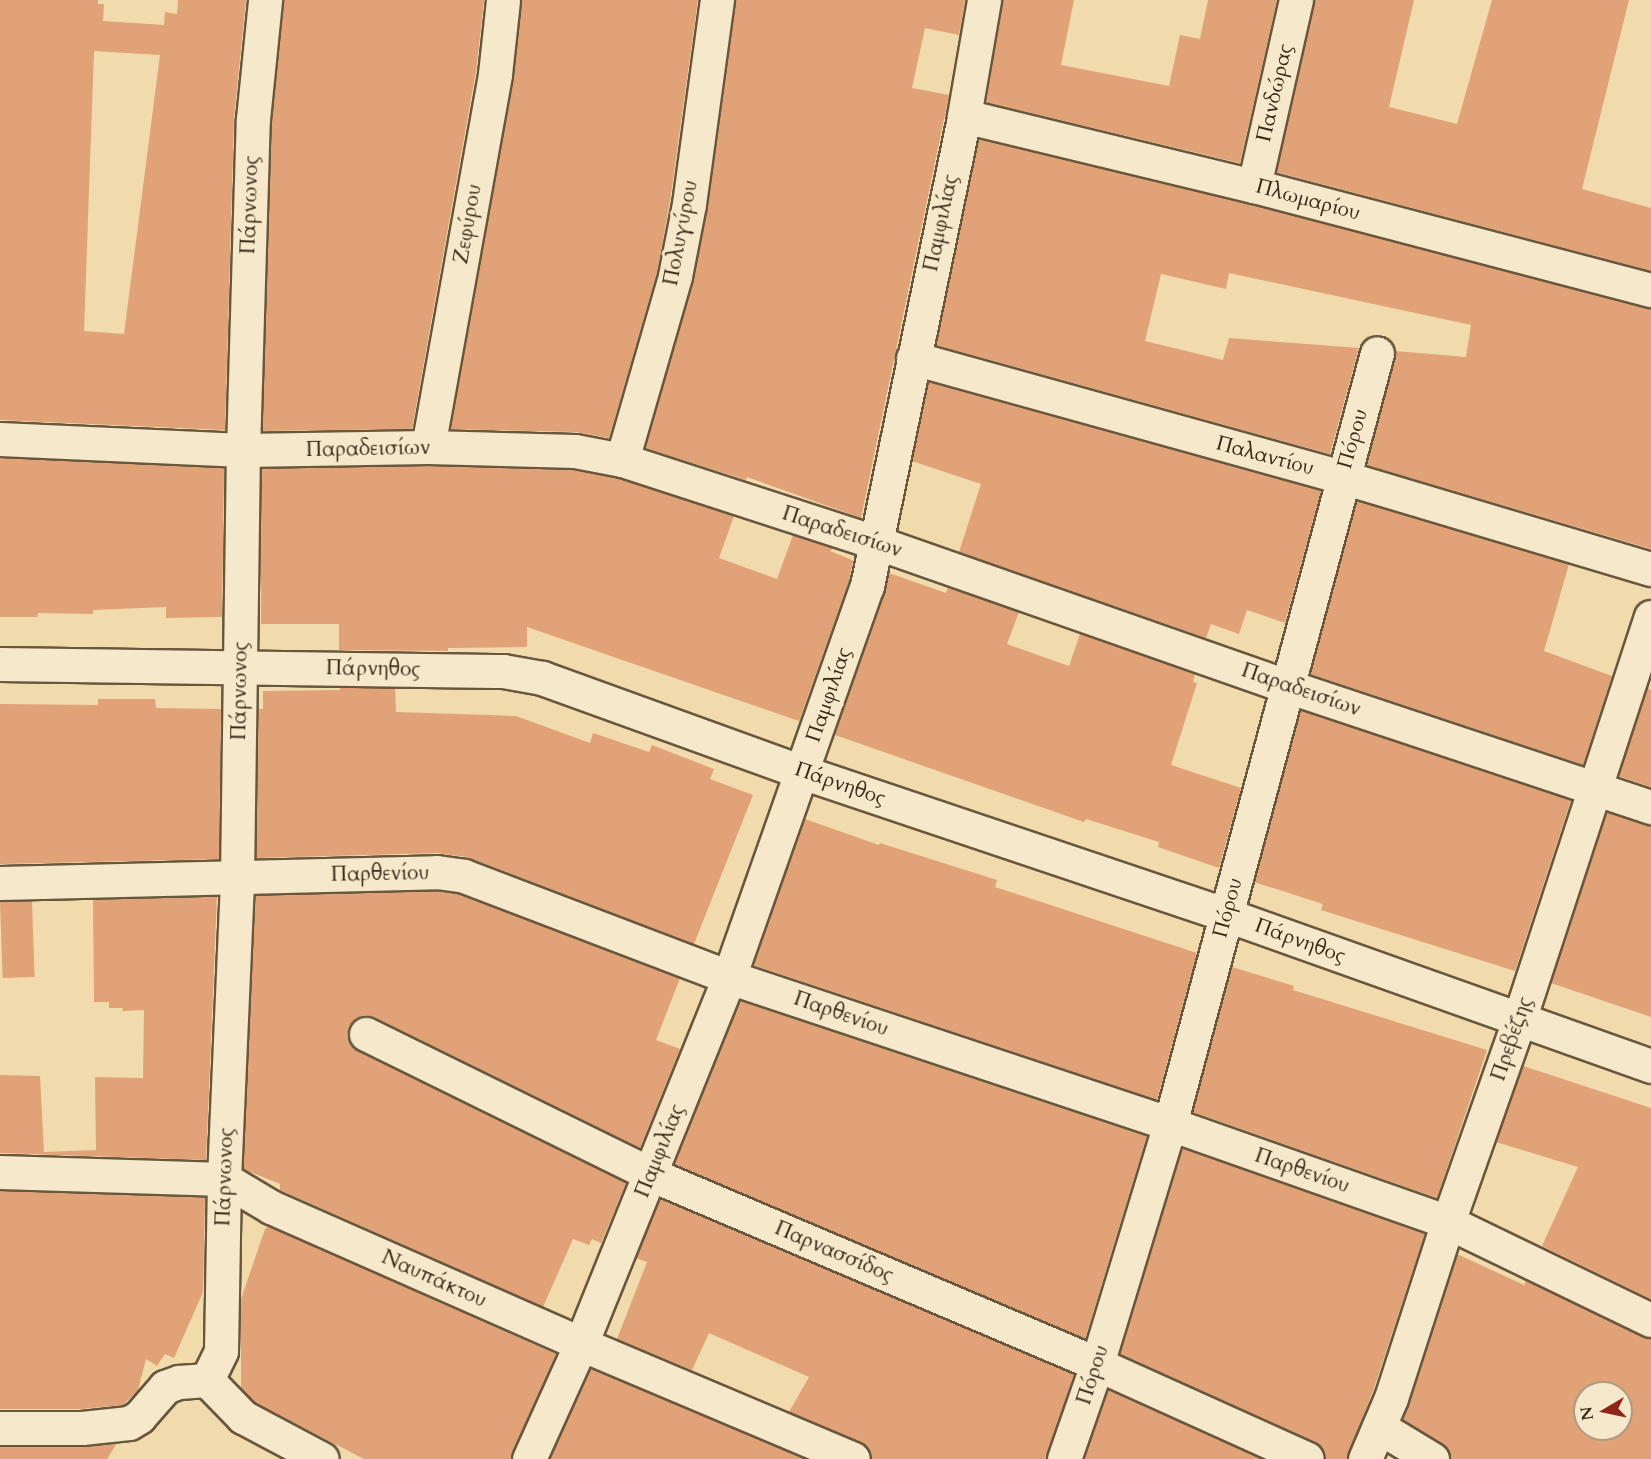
<!DOCTYPE html>
<meta charset="utf-8">
<style>
body{margin:0}
#map{position:relative;width:1651px;height:1459px;overflow:hidden;background:#f1dbad;font-family:Cardo,serif}
div>[style]{position:absolute}
.building>*{inset:0;background:#e0a276;transform-origin:0 0}
.roads{filter:drop-shadow(2px 0 #68563d) drop-shadow(-2px 0 #68563d) drop-shadow(0 2px #68563d) drop-shadow(0 -2px #68563d)}
.street>*{height:33px;margin:-16.5px;padding:0 16.5px;transform-origin:16.5px;border-radius:16.5px;background:#f6e8ca}
span{translate:-50% -50%;white-space:nowrap;text-align:center;line-height:1.15;-webkit-text-stroke:6px #f6e8ca;paint-order:stroke}
.street-label{font-size:21px;color:#3a2a18}
.north{position:absolute;left:1573px;top:1381px;width:60px;height:60px;box-sizing:border-box;background:#f6e8ca;border:2px solid #ab9c83;border-radius:50%;rotate:261deg;font-size:16px;font-weight:700;line-height:24px;text-align:center;color:#3a2a18}
.north::after{content:'';display:block;margin:auto;width:21px;height:27px;background:#8f2418;clip-path:polygon(50% 0,100% 100%,50% 72%,0 100%)}
</style>
<div id="map">
<div class="building">
<div style="clip-path:polygon(evenodd,0 0,98px 0,98px 4px,104px 4px,103px 21px,164px 25px,165px 12px,177px 14px,178px 0,246px 0,234px 118px,225px 430px,0 420px,0 0,94px 51px,160px 55px,124px 334px,84px 331px,94px 51px)"></div>
<div style="clip-path:polygon(283px 0,484px 0,476px 71px,412px 429px,262px 431px,272px 120px)"></div>
<div style="clip-path:polygon(521px 0,698px 0,670px 201px,657px 272px,609px 438px,576px 432px,450px 429px,513px 77px)"></div>
<div style="clip-path:polygon(735px 0,965px 0,959px 35px,925px 28px,912px 88px,949px 95px,861px 518px,747px 477px,746px 480px,645px 448px,693px 280px,708px 207px)"></div>
<div style="clip-path:polygon(1002px 0,1074px 0,1061px 65px,1169px 86px,1180px 35px,1200px 39px,1208px 0,1277px 0,1240px 163px,985px 102px)"></div>
<div style="clip-path:polygon(1314px 0,1414px 0,1389px 107px,1457px 124px,1492px 0,1629px 0,1582px 189px,1651px 208px,1651px 271px,1276px 172px)"></div>
<div style="clip-path:polygon(978px 139px,1249px 204px,1651px 308px,1651px 549px,1366px 465px,1395px 351px,1466px 357px,1471px 325px,1229px 273px,1226px 289px,1161px 274px,1145px 341px,1223px 360px,1229px 338px,1359px 348px,1330px 454px,936px 345px)"></div>
<div style="clip-path:polygon(928px 382px,1321px 491px,1285px 623px,1247px 610px,1239px 634px,1211px 624px,1206px 638px,959px 552px,981px 484px,912px 461px)"></div>
<div style="clip-path:polygon(0 458px,224px 468px,222px 617px,166px 618px,166px 607px,93px 610px,93px 614px,38px 613px,37px 617px,0 617px)"></div>
<div style="clip-path:polygon(428px 466px,573px 470px,617px 478px,734px 516px,719px 558px,777px 579px,793px 535px,833px 548px,830px 551px,850px 559px,853px 561px,849px 581px,799px 721px,527px 627px,527px 647px,448px 648px,448px 651px,339px 650px,339px 624px,261px 624px,261px 468px)"></div>
<div style="clip-path:polygon(1357px 501px,1569px 564px,1544px 651px,1612px 676px,1583px 765px,1310px 674px)"></div>
<div style="clip-path:polygon(889px 573px,946px 593px,948px 587px,1019px 612px,1007px 644px,1069px 666px,1080px 634px,1195px 674px,1193px 682px,1197px 683px,1171px 765px,1241px 788px,1219px 868px,1158px 847px,1159px 842px,1086px 819px,1084px 822px,835px 735px,885px 592px)"></div>
<div style="clip-path:polygon(340px 687px,395px 688px,396px 712px,516px 716px,590px 743px,593px 733px,649px 752px,652px 745px,714px 769px,710px 779px,753px 795px,694px 944px,467px 857px,437px 853px,256px 858px,258px 709px,263px 709px,263px 691px,340px 690px)"></div>
<div style="clip-path:polygon(1647px 688px,1651px 690px,1651px 787px,1618px 776px)"></div>
<div style="clip-path:polygon(98px 699px,155px 699px,156px 708px,221px 709px,219px 859px,0 864px,0 704px,98px 705px)"></div>
<div style="clip-path:polygon(1300px 710px,1571px 800px,1515px 971px,1321px 910px,1323px 904px,1254px 882px)"></div>
<div style="clip-path:polygon(1607px 812px,1651px 825px,1651px 1017px,1551px 983px)"></div>
<div style="clip-path:polygon(805px 819px,879px 845px,880px 843px,997px 880px,995px 887px,1197px 953px,1157px 1100px,753px 965px)"></div>
<div style="clip-path:polygon(436px 891px,459px 894px,680px 978px,656px 1040px,680px 1049px,640px 1148px,374px 1017px,365px 1015px,356px 1018px,349px 1026px,347px 1036px,350px 1044px,358px 1051px,626px 1183px,601px 1243px,592px 1239px,589px 1245px,573px 1239px,543px 1307px,280px 1190px,280px 1184px,243px 1169px,255px 895px)"></div>
<div style="clip-path:polygon(217px 896px,206px 1160px,0 1153px,0 1075px,40px 1076px,44px 1152px,96px 1150px,95px 1077px,143px 1078px,144px 1010px,122px 1011px,123px 1008px,109px 1008px,109px 1002px,94px 1002px,93px 899px)"></div>
<div style="left:32px;top:901px;width:76px;height:32px;rotate:88deg"></div>
<div style="clip-path:polygon(1232px 967px,1294px 986px,1293px 990px,1487px 1050px,1437px 1198px,1193px 1112px)"></div>
<div style="clip-path:polygon(740px 1000px,1147px 1136px,1085px 1339px,674px 1164px)"></div>
<div style="clip-path:polygon(1523px 1066px,1651px 1108px,1651px 1299px,1542px 1246px,1578px 1167px,1496px 1142px)"></div>
<div style="clip-path:polygon(1182px 1148px,1425px 1234px,1373px 1391px,1347px 1459px,1325px 1459px,1323px 1449px,1315px 1442px,1120px 1354px)"></div>
<div style="clip-path:polygon(0 1191px,205px 1197px,203px 1292px,174px 1358px,165px 1354px,157px 1366px,146px 1359px,138px 1390px,123px 1405px,81px 1409px,0 1409px)"></div>
<div style="clip-path:polygon(660px 1199px,1074px 1374px,1046px 1459px,871px 1459px,868px 1448px,860px 1442px,789px 1412px,809px 1377px,709px 1333px,692px 1370px,617px 1339px,647px 1262px,636px 1258px)"></div>
<div style="clip-path:polygon(268px 1226px,556px 1354px,511px 1459px,364px 1459px,254px 1402px,241px 1388px,241px 1299px,265px 1229px)"></div>
<div style="clip-path:polygon(evenodd,1457px 1254px,1524px 1285px,1526px 1281px,1651px 1339px,1651px 1459px,1451px 1459px,1449px 1450px,1442px 1443px,1402px 1419px,1457px 1254px,1585px 1393px,1621px 1393px,1621px 1429px,1585px 1429px,1585px 1393px)"></div>
<div style="clip-path:polygon(591px 1368px,805px 1459px,550px 1459px)"></div>
<div style="clip-path:polygon(1108px 1390px,1262px 1459px,1084px 1459px)"></div>
<div style="clip-path:polygon(117px 1443px,107px 1459px,0 1459px,0 1447px,82px 1447px)"></div>
</div>
<div class="roads">
<div class="street">
<div style="left:964px;top:116px;width:298px;rotate:13.6deg"></div>
<div style="left:1254px;top:186px;width:410px;rotate:14.7deg"></div>
<div style="left:1254px;top:186px;width:191px;rotate:-77.3deg"></div>
<div style="left:913px;top:358px;width:445px;rotate:15.5deg"></div>
<div style="left:1342px;top:477px;width:322px;rotate:16.6deg"></div>
<div style="left:0;top:439px;width:243px;rotate:2.6deg"></div>
<div style="left:243px;top:450px;width:185px;rotate:-0.9deg"></div>
<div style="left:428px;top:447px;width:147px;rotate:1.6deg"></div>
<div style="left:575px;top:451px;width:48px;rotate:10.8deg"></div>
<div style="left:622px;top:460px;width:266px;rotate:18deg"></div>
<div style="left:875px;top:542px;width:436px;rotate:19.3deg"></div>
<div style="left:1287px;top:686px;width:384px;rotate:18.4deg"></div>
<div style="left:428px;top:447px;width:379px;rotate:-79.8deg"></div>
<div style="left:495px;top:74px;width:74px;rotate:-83.8deg"></div>
<div style="left:622px;top:460px;width:191px;rotate:-73.9deg"></div>
<div style="left:675px;top:276px;width:73px;rotate:-79deg"></div>
<div style="left:689px;top:204px;width:206px;rotate:-82.2deg"></div>
<div style="left:0;top:664px;width:503px;rotate:0.8deg"></div>
<div style="left:503px;top:671px;width:40px;rotate:10deg"></div>
<div style="left:542px;top:678px;width:276px;rotate:19.9deg"></div>
<div style="left:802px;top:772px;width:448px;rotate:18.6deg"></div>
<div style="left:1227px;top:915px;width:450px;rotate:19.6deg"></div>
<div style="left:0;top:883px;width:437px;rotate:-1.4deg"></div>
<div style="left:437px;top:872px;width:27px;rotate:8deg"></div>
<div style="left:464px;top:876px;width:284px;rotate:20.9deg"></div>
<div style="left:729px;top:977px;width:465px;rotate:18.4deg"></div>
<div style="left:1170px;top:1124px;width:295px;rotate:19.4deg"></div>
<div style="left:1448px;top:1222px;width:225px;rotate:25.8deg"></div>
<div style="left:366px;top:1034px;width:317px;rotate:26.2deg"></div>
<div style="left:650px;top:1174px;width:486px;rotate:23deg"></div>
<div style="left:1097px;top:1364px;width:230px;rotate:24.3deg"></div>
<div style="left:0;top:1172px;width:224px;rotate:1.8deg"></div>
<div style="left:224px;top:1179px;width:55px;rotate:30.8deg"></div>
<div style="left:271px;top:1207px;width:339px;rotate:23.8deg"></div>
<div style="left:581px;top:1344px;width:295px;rotate:22.9deg"></div>
<div style="left:207px;top:1380px;width:32px;rotate:-64deg"></div>
<div style="left:221px;top:1351px;width:172px;rotate:-89deg"></div>
<div style="left:224px;top:1179px;width:301px;rotate:-87.5deg"></div>
<div style="left:237px;top:878px;width:428px;rotate:-89.2deg"></div>
<div style="left:243px;top:450px;width:331px;rotate:-88.3deg"></div>
<div style="left:253px;top:119px;width:120px;rotate:-84.2deg"></div>
<div style="left:207px;top:1380px;width:52px;rotate:45.8deg"></div>
<div style="left:243px;top:1417px;width:89px;rotate:28deg"></div>
<div style="left:1379px;top:1427px;width:62px;rotate:31.1deg"></div>
<div style="left:0;top:1428px;width:82px"></div>
<div style="left:82px;top:1428px;width:47px;rotate:-6.1deg"></div>
<div style="left:129px;top:1423px;width:12px;rotate:-31deg"></div>
<div style="left:139px;top:1417px;width:40px;rotate:-49deg"></div>
<div style="left:165px;top:1387px;width:15px;rotate:-20deg"></div>
<div style="left:179px;top:1382px;width:28px;rotate:-4deg"></div>
<div style="left:529px;top:1459px;width:126px;rotate:-65.7deg"></div>
<div style="left:581px;top:1344px;width:396px;rotate:-68deg"></div>
<div style="left:729px;top:977px;width:415px;rotate:-70.6deg"></div>
<div style="left:867px;top:586px;width:480px;rotate:-78.3deg"></div>
<div style="left:964px;top:116px;width:118px;rotate:-80.2deg"></div>
<div style="left:1064px;top:1459px;width:101px;rotate:-70.8deg"></div>
<div style="left:1097px;top:1364px;width:251px;rotate:-73.1deg"></div>
<div style="left:1170px;top:1124px;width:798px;rotate:-74.97deg"></div>
<div style="left:1365px;top:1459px;width:66px;rotate:-66.9deg"></div>
<div style="left:1391px;top:1398px;width:185px;rotate:-72.1deg"></div>
<div style="left:1448px;top:1222px;width:214px;rotate:-70.6deg"></div>
<div style="left:1519px;top:1020px;width:424px;rotate:-71.9deg"></div>
</div>
</div>
<div class="street-label">
<span style="left:1275px;top:93px;rotate:-77deg">Πανδώρας</span>
<span style="left:1308px;top:200px;rotate:15deg">Πλωμαρίου</span>
<span style="left:250px;top:205px;rotate:-88deg">Πάρνωνος</span>
<span style="left:941px;top:223px;rotate:-78deg">Παμφιλίας</span>
<span style="left:468px;top:224px;rotate:-80deg">Ζεφύρου</span>
<span style="left:681px;top:233px;rotate:-79deg">Πολυγύρου</span>
<span style="left:1353px;top:439px;rotate:-74deg">Πόρου</span>
<span style="left:368px;top:449px;rotate:-1deg">Παραδεισίων</span>
<span style="left:1265px;top:456px;rotate:15deg">Παλαντίου</span>
<span style="left:842px;top:532px;rotate:18deg">Παραδεισίων</span>
<span style="left:373px;top:669px;rotate:1deg">Πάρνηθος</span>
<span style="left:1301px;top:690px;rotate:19deg">Παραδεισίων</span>
<span style="left:240px;top:691px;rotate:-89deg">Πάρνωνος</span>
<span style="left:829px;top:695px;rotate:-71deg">Παμφιλίας</span>
<span style="left:840px;top:784px;rotate:19deg">Πάρνηθος</span>
<span style="left:380px;top:874px;rotate:-1deg">Παρθενίου</span>
<span style="left:1228px;top:908px;rotate:-75deg">Πόρου</span>
<span style="left:1300px;top:941px;rotate:20deg">Πάρνηθος</span>
<span style="left:841px;top:1014px;rotate:19deg">Παρθενίου</span>
<span style="left:1512px;top:1039px;rotate:-71deg">Πρεβέζης</span>
<span style="left:660px;top:1151px;rotate:-68deg">Παμφιλίας</span>
<span style="left:1302px;top:1171px;rotate:19deg">Παρθενίου</span>
<span style="left:225px;top:1177px;rotate:-88deg">Πάρνωνος</span>
<span style="left:834px;top:1252px;rotate:23deg">Παρνασσίδος</span>
<span style="left:434px;top:1279px;rotate:24deg">Ναυπάκτου</span>
<span style="left:1093px;top:1375px;rotate:-72deg">Πόρου</span>
</div>
<div class="north">N</div>
</div>
